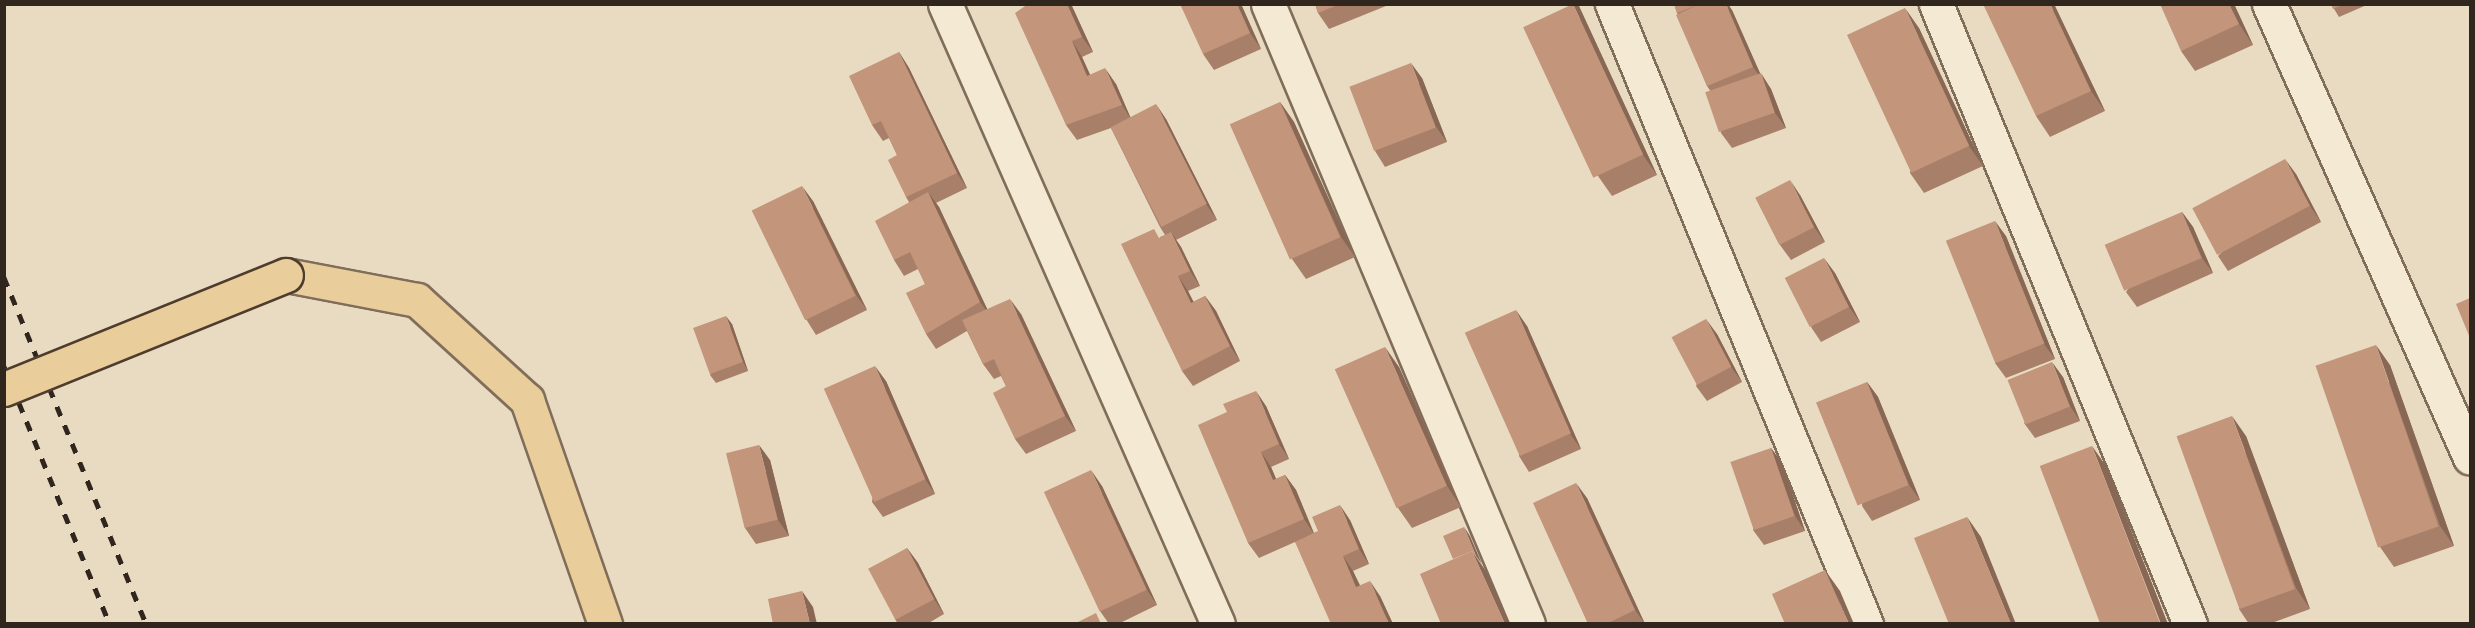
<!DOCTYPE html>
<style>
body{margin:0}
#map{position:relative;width:2475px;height:628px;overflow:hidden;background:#e9dbc1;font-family:"Zilla Slab",serif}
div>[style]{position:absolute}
.roads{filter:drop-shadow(2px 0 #806d5a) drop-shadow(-2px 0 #806d5a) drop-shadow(0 2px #806d5a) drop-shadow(0 -2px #806d5a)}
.minor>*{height:33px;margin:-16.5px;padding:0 16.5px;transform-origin:16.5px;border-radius:16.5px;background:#f4e9d3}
.major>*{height:33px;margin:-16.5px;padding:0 16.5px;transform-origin:16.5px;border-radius:16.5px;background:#e9cd9b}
.rail>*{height:4.5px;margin-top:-2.25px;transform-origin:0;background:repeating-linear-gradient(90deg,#31261d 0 10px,transparent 0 20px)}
.bridges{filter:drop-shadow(2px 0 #4e3c2e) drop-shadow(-2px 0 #4e3c2e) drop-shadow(0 2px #4e3c2e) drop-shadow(0 -2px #4e3c2e)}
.major-bridge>*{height:33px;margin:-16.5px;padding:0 16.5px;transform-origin:16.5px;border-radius:16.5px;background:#e9cd9b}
.wall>*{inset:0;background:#a88069}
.shaded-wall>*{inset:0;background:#886855}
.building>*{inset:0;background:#c3957a;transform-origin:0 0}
span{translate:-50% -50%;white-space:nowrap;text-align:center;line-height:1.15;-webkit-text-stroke:6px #f1e6cf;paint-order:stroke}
.frame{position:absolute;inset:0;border:6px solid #31261d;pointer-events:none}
</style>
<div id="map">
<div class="roads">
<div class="minor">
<div style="left:945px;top:4px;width:677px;rotate:66.24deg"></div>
<div style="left:1268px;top:4px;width:672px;rotate:67.25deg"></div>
<div style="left:1612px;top:4px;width:670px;rotate:67.72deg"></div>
<div style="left:1936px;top:4px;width:670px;rotate:67.72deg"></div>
<div style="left:2269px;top:4px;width:496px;rotate:66.1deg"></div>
</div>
<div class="major">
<div style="left:286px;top:275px;width:133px;rotate:10.8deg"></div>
<div style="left:417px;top:300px;width:149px;rotate:42.3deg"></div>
<div style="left:527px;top:400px;width:237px;rotate:70.8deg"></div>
</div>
</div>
<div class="rail">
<div style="left:4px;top:277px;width:375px;rotate:67.7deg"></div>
<div style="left:4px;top:366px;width:279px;rotate:67.7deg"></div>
</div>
<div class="bridges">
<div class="major-bridge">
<div style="left:4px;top:389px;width:304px;rotate:-22deg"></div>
</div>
</div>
<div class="wall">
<div style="clip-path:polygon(1028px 4px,1071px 4px,1093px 52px,1082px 57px,1090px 75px,1116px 84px,1130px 117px,1166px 119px,1217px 220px,1176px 240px,1181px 247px,1200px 286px,1188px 291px,1193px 302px,1205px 296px,1216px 311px,1240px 361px,1193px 386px,1182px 371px,1160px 237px,1165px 235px,1160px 227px,1111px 128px,1077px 140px,1066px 125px)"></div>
<div style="clip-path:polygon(1241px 4px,1261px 49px,1214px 70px,1203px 54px)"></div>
<div style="clip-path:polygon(1315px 4px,1386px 4px,1386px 6px,1329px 29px,1318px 13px)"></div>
<div style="clip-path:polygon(1578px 4px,1657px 175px,1612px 196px,1598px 176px)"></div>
<div style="clip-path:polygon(1674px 4px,1732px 10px,1760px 74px,1771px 89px,1786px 128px,1732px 148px,1721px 133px,1711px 92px,1707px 86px,1677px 13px)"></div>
<div style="clip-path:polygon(2054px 4px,2105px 111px,2050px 137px,2036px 116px)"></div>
<div style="clip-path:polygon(2234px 4px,2253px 45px,2195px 71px,2181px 51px)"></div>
<div style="clip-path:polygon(2331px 4px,2369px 4px,2339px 17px)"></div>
<div style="clip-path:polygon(1919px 28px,1983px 166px,1924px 193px,1910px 173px)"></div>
<div style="clip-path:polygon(899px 52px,909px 68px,967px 188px,936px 203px,939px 207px,987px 309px,1021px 314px,1076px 431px,1026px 454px,1015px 439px,1006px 386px,1001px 376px,994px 379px,983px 364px,967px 331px,936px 349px,926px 334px,925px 284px,918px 269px,904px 276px,894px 260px,909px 202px,906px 197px,897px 155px,889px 138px,883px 141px,872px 125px)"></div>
<div style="clip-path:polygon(1422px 78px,1447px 142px,1385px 167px,1375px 151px)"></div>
<div style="clip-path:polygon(1280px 102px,1294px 122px,1355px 257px,1306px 279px,1292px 259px)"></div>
<div style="clip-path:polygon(2296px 174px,2321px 222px,2228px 271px,2218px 256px)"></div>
<div style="clip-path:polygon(1800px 195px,1825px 242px,1791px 260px,1780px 245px)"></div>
<div style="clip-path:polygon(813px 201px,867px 310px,816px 335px,806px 319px)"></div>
<div style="clip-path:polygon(2182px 212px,2193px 227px,2213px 273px,2137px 307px,2126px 292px)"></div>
<div style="clip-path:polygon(2006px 236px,2055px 359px,2006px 378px,1995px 363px)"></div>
<div style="clip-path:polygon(1835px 273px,1860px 322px,1821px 342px,1811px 327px)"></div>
<div style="clip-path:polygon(732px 324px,748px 371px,716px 383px,710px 375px)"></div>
<div style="clip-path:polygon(1527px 326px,1581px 449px,1529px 472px,1519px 456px)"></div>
<div style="clip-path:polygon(1717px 334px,1742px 382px,1707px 401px,1696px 386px)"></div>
<div style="clip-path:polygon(2390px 365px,2454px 546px,2394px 567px,2380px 547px)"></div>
<div style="clip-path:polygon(1399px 367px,1461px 507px,1412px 528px,1398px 508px)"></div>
<div style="clip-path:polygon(2063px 377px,2080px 421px,2035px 438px,2024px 423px)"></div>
<div style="clip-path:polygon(886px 381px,935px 494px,883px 517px,872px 502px)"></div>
<div style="clip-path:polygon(1867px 382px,1878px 397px,1920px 500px,1872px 521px,1862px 506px)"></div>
<div style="clip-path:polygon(1266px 406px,1289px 459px,1271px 467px,1276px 479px,1285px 475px,1296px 490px,1314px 533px,1350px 520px,1369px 564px,1353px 571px,1360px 585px,1380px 596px,1393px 624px,1295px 542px,1259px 558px,1248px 543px)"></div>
<div style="clip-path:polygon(2246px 436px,2310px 609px,2269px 624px,2249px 624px,2239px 609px)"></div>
<div style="clip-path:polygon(1771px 448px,1782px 463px,1805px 531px,1764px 545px,1753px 530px)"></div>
<div style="clip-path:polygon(770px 460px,789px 536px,756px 544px,745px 528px)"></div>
<div style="clip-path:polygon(1102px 486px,1157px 605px,1118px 624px,1109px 624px,1100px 611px)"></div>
<div style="clip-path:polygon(1587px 498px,1645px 624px,1588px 624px)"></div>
<div style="clip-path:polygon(907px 548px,918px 563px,944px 614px,927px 624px,898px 624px,895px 619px)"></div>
</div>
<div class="shaded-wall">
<div style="clip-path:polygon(1067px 4px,1071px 4px,1093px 52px,1082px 37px)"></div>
<div style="clip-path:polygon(1237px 4px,1241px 4px,1261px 49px,1250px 33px)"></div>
<div style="clip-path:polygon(1573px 4px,1578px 4px,1657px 175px,1643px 155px)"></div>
<div style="clip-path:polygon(1726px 4px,1728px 4px,1732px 10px,1764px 82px,1753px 67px)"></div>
<div style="clip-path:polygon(2050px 4px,2054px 4px,2105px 111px,2091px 91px)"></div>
<div style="clip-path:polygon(2229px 4px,2234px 4px,2253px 45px,2239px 24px)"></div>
<div style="clip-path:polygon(1905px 8px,1919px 28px,1983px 166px,1969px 146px)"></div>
<div style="clip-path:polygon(1072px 41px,1082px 57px,1098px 92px,1087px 76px)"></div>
<div style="clip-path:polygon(899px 52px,909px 68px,967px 188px,957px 173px)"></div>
<div style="clip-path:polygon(1411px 63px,1422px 78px,1447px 142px,1436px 127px)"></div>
<div style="clip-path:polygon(1105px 68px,1116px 84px,1132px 121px,1122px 105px)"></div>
<div style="clip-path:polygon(1761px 73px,1771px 89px,1786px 128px,1775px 113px)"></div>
<div style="clip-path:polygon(1280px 102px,1294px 122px,1355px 257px,1341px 237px)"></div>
<div style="clip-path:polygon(1156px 104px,1166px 119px,1217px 220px,1206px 204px)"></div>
<div style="clip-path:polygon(2285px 159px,2296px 174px,2321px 222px,2310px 206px)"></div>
<div style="clip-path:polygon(1790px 180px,1800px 195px,1825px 242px,1814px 227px)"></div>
<div style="clip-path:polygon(802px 186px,813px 201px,867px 310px,856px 295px)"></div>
<div style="clip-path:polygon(928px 192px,939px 207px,991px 317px,980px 302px)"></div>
<div style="clip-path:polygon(2182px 212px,2193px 227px,2213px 273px,2202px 258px)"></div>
<div style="clip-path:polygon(1995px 221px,2006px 236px,2055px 359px,2044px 344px)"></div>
<div style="clip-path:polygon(1171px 232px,1181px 247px,1200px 286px,1190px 271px)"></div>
<div style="clip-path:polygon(1824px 258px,1835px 273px,1860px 322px,1849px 307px)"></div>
<div style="clip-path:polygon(1178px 276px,1188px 291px,1202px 318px,1191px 303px)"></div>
<div style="clip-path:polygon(1205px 296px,1216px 311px,1240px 361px,1230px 346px)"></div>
<div style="clip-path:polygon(1010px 299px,1021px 314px,1076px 431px,1065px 416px)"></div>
<div style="clip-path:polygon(1516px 310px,1527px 326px,1581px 449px,1570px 434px)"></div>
<div style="clip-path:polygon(726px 316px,732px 324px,748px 371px,743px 362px)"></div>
<div style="clip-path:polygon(1706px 319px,1717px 334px,1742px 382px,1731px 367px)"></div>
<div style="clip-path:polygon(2376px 345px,2390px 365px,2454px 546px,2440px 526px)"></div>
<div style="clip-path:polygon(1385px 347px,1399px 367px,1461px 507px,1447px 486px)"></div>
<div style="clip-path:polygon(2052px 362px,2063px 377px,2080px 421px,2070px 406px)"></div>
<div style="clip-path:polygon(875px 366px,886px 381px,935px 494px,925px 479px)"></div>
<div style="clip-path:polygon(1867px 382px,1878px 397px,1920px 500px,1909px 485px)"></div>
<div style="clip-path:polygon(1256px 391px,1266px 406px,1289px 459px,1279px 444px)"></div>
<div style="clip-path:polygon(2232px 416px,2246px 436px,2310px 609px,2296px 588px)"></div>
<div style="clip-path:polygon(759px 445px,770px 460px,789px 536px,778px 520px)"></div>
<div style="clip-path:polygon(2092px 446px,2106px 466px,2168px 624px,2161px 624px)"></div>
<div style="clip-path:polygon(1771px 448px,1782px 463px,1805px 531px,1795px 516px)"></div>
<div style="clip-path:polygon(1261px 452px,1271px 467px,1283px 495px,1273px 480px)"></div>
<div style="clip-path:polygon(1091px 470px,1102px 486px,1157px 605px,1147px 590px)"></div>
<div style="clip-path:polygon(1285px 475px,1296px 490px,1314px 534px,1304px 519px)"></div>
<div style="clip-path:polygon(1576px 483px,1587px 498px,1645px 624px,1635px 610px)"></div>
<div style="clip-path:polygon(1340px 505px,1350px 520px,1369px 564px,1359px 549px)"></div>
<div style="clip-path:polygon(1967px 517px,1981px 537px,2016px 624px,2011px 624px)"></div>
<div style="clip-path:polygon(1464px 527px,1470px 536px,1482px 564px,1476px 556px)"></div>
<div style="clip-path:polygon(907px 548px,918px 563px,944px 614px,934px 599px)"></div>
<div style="clip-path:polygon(1472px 551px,1486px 571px,1510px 624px,1505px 624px)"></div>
<div style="clip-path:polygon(1343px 556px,1353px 571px,1367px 602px,1356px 587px)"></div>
<div style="clip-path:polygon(1825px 570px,1840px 591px,1854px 624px,1849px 624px)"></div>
<div style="clip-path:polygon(1370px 581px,1380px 596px,1393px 624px,1389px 624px)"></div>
<div style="clip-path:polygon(802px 591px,813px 607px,817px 624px,810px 624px)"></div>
</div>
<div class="building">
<div style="clip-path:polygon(1028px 4px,1067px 4px,1082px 37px,1072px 41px,1087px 76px,1105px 68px,1122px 105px,1066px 125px,1015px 13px)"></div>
<div style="clip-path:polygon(1180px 4px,1237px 4px,1250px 33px,1203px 54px)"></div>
<div style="clip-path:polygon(1315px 4px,1340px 4px,1318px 13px)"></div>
<div style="left:1573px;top:4px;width:166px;height:55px;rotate:65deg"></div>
<div style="clip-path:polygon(1674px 4px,1700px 4px,1677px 13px)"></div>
<div style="clip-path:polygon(1700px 4px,1726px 4px,1753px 67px,1707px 86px,1676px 15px)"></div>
<div style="clip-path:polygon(1983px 4px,2050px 4px,2091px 91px,2036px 116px)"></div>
<div style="clip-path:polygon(2160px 4px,2229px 4px,2239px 24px,2181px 51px)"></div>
<div style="clip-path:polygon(2331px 4px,2344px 4px,2333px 9px)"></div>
<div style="left:1905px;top:8px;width:152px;height:64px;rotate:65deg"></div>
<div style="clip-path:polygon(899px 52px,957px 173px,906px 197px,888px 160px,897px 155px,881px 121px,872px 125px,849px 76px)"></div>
<div style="left:1411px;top:63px;width:69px;height:66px;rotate:69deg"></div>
<div style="left:1761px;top:73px;width:42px;height:59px;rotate:71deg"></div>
<div style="left:1280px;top:102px;width:148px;height:55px;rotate:66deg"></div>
<div style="left:1156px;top:104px;width:112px;height:51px;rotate:63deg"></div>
<div style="left:2285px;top:159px;width:53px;height:105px;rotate:62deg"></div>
<div style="left:1790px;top:180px;width:53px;height:39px;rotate:63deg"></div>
<div style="left:802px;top:186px;width:122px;height:56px;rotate:64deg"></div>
<div style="clip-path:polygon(928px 192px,980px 302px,926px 334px,906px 293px,925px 284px,910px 252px,894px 260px,875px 221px)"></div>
<div style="left:2182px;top:212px;width:50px;height:84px;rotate:67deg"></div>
<div style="left:1995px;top:221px;width:132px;height:53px;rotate:68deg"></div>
<div style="clip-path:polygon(1154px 229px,1159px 238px,1171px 232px,1190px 271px,1178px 276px,1191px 303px,1205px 296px,1230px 346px,1182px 371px,1121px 244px)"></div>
<div style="left:1824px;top:258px;width:55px;height:44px;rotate:63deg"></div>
<div style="clip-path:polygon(2470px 298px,2470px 338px,2456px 304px)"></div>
<div style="clip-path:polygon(1010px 299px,1065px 416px,1015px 439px,993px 393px,1006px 386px,994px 359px,983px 364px,962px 320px)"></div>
<div style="left:1516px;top:310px;width:135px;height:56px;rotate:66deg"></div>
<div style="left:726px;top:316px;width:49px;height:35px;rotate:70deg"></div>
<div style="left:1706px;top:319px;width:54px;height:39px;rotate:62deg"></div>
<div style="left:2376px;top:345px;width:192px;height:64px;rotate:71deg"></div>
<div style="left:1385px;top:347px;width:152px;height:55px;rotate:66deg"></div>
<div style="left:2052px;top:362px;width:48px;height:48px;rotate:68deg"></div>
<div style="left:875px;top:366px;width:124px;height:56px;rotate:66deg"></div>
<div style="left:1867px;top:382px;width:111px;height:55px;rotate:68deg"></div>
<div style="clip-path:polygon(1256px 391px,1279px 444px,1261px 452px,1273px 480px,1285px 475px,1304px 519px,1248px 543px,1198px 425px,1227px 412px,1223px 404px)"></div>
<div style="left:2232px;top:416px;width:184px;height:59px;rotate:70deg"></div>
<div style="left:759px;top:445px;width:77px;height:34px;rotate:76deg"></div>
<div style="left:2092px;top:446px;width:191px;height:56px;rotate:69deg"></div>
<div style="left:1771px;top:448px;width:72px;height:43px;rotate:71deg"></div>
<div style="left:1091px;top:470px;width:132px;height:52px;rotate:65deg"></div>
<div style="clip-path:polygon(1576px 483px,1635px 610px,1606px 624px,1588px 624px,1533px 503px)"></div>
<div style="clip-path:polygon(1340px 505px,1359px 549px,1343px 556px,1356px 587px,1370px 581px,1389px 624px,1331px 624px,1295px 542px,1318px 531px,1312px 517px)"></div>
<div style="clip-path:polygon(1967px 517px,2011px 624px,1949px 624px,1914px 538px)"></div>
<div style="clip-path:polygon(1464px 527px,1476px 556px,1472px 551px,1453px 559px,1443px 536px)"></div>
<div style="left:907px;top:548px;width:58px;height:44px;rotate:62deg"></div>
<div style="clip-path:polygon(1472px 551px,1505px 624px,1441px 624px,1420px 574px)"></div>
<div style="clip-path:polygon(1825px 570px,1849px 624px,1785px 624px,1772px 594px)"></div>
<div style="clip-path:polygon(802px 591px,810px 624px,773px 624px,768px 599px)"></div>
<div style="clip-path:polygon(1096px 613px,1101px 624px,1074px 624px)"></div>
</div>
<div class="frame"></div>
</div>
